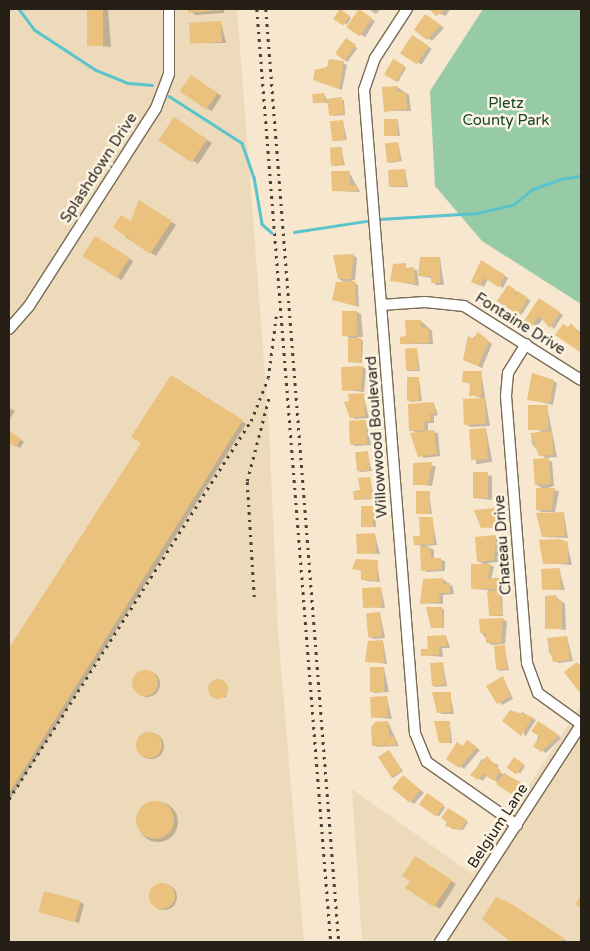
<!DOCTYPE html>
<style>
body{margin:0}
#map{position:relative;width:590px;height:951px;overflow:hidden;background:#f6e7ce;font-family:"Varela Round",sans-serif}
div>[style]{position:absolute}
.built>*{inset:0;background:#eddaba}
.green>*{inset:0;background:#96cba5}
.shadow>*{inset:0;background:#0003;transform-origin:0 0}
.round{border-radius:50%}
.stream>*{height:2.5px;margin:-1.25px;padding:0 1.25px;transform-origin:1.25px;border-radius:1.25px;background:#59c4cc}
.building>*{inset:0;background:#eac17d;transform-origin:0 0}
.roads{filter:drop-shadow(1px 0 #786b55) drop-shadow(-1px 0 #786b55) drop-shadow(0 1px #786b55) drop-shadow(0 -1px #786b55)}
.street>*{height:10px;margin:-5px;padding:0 5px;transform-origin:5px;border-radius:5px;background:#fff}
.rail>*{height:2.5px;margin-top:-1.25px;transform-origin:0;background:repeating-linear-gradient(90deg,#4b4337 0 2.5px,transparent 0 7.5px)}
span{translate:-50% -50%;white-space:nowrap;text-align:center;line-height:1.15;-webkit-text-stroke:5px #fef5e6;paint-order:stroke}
.park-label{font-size:15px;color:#144829}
.street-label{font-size:15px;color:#251f16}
.frame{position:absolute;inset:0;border:10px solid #251f16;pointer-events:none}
</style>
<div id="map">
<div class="built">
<div style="clip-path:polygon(9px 9px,237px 9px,269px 427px,278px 632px,304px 942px,9px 942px)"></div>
<div style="clip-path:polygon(581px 705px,581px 942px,362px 942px,352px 789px,472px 874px)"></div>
</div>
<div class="green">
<div style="clip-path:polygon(483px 9px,581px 9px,581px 304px,482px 241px,435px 186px,430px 91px)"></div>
</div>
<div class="shadow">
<div style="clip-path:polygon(89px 9px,108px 9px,111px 47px,91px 45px)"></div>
<div style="clip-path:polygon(189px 9px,224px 9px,224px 13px,195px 15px)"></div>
<div style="clip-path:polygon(368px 9px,381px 9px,376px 14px)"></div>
<div style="clip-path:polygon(450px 9px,446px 16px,429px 10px,430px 9px)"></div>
<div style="left:340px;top:11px;width:13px;height:8px;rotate:32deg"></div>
<div style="left:359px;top:11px;width:19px;height:19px;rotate:32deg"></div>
<div style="clip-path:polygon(429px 18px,444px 28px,432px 41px,428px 38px)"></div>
<div style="clip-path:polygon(221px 23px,226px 43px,191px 43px)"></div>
<div style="left:413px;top:37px;width:22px;height:19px;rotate:32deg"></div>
<div style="left:346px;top:40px;width:14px;height:17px;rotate:36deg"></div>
<div style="left:394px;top:61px;width:14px;height:16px;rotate:30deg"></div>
<div style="clip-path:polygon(343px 63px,347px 65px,342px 90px,319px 82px,324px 68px)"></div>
<div style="left:192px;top:77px;width:35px;height:18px;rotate:33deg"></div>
<div style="clip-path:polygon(397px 87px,409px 95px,411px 111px,385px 111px)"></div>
<div style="clip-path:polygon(324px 94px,327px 100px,344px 100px,345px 115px,333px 116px,329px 103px,314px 102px)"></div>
<div style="clip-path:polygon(398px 120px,400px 136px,386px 136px)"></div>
<div style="clip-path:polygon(343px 121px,347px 140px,335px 141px,333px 140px)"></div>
<div style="clip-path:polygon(179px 122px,212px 143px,198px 164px,160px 140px)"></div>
<div style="clip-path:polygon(398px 143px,402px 161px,390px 163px,388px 161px)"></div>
<div style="clip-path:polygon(341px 148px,345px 165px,335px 166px,333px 165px)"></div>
<div style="clip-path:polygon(405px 170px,408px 187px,390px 187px)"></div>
<div style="clip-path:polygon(349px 172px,360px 192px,333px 191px)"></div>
<div style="clip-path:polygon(139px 201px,176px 225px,156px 256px,125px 237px)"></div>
<div style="left:96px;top:238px;width:44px;height:22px;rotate:32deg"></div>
<div style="clip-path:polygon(353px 255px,357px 258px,355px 280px,351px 280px,358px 285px,359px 307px,334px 300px,346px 283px,339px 279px)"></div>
<div style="clip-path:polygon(440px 258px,444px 285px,436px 285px,432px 278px,420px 276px)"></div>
<div style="clip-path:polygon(481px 262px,508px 278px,503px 288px,488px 279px,484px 287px,472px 281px)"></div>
<div style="clip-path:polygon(394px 265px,417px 270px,419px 286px,391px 280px)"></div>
<div style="left:508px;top:286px;width:27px;height:17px;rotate:33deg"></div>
<div style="clip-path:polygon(539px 300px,563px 315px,554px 329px,543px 318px,537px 327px,526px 320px)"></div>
<div style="clip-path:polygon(357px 312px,361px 314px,363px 337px,357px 337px,363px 341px,362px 363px,348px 362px,350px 338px,344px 335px)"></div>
<div style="clip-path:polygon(421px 321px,432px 331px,433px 344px,401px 344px)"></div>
<div style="clip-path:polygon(572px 325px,581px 333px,581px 351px,557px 334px)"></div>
<div style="clip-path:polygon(478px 333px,492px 344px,482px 368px,469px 362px,470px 349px,465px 346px)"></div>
<div style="clip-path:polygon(417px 349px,420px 371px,409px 371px,407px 370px)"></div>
<div style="clip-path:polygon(362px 367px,366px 369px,364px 392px,344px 390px)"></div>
<div style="clip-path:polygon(481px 372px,490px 426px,471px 427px,467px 425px,482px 398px,471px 395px,471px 384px,464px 382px)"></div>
<div style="clip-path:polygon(172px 376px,246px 424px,9px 801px,9px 650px,142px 443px)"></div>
<div style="clip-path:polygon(419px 378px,422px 401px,411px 402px,409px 400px)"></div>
<div style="clip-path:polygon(553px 381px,557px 383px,553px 405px,528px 399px)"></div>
<div style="clip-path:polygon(363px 394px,369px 418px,355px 419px,351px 417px)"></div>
<div style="clip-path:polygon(434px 404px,438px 415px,434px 416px,434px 423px,428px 423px,428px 432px,438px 433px,440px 456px,423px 458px,417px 433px,411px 430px)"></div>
<div style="clip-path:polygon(547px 406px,557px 457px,545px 458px,552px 462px,554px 486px,545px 489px,559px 491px,555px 512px,541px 512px,537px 509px,543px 489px,537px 485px,547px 460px,532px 444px,531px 434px,542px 431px,531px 429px)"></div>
<div style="clip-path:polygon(9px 408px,15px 411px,9px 420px)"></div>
<div style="clip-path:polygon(366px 421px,371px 445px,355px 446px,351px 444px)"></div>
<div style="left:486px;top:429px;width:33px;height:16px;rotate:79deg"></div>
<div style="clip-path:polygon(9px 432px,24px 442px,20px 448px,9px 441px)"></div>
<div style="clip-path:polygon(367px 452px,372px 471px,361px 472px,358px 471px)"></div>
<div style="clip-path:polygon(414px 464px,436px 466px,432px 486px,415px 484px)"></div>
<div style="clip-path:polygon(475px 473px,492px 476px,492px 500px,474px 498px)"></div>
<div style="clip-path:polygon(370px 478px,374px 499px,355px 500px,361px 491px)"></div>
<div style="clip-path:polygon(429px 492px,432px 514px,420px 514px,418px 513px)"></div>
<div style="clip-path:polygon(362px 507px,375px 509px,376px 527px,362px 526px)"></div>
<div style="clip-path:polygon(496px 511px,497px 528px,482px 527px,476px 512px)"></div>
<div style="clip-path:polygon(564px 514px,568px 538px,543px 537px,538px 515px)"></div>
<div style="clip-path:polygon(432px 518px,437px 545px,426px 546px,434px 550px,434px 559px,445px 561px,445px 571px,426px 572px,421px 546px,415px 544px)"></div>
<div style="clip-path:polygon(375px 535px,380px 554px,358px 553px)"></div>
<div style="clip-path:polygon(496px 537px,500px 539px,498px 562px,487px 563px,494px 567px,491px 579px,504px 581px,504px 590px,497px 590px,502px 593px,503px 616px,492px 616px,488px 590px,473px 589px,485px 565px,478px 561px,477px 538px)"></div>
<div style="clip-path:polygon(567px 543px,572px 565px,544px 563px)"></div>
<div style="clip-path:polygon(377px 561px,380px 582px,366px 581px,362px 571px,354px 569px)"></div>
<div style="clip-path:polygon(559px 569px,565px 590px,544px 589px)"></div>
<div style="clip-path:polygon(443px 579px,453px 587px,454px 594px,443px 595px,443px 604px,421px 603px)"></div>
<div style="clip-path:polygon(381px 588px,385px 608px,364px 607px)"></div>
<div style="clip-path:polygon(556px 597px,565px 604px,566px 630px,547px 628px)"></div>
<div style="clip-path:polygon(428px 608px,444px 609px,444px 628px,432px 627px)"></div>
<div style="clip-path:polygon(380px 613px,385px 638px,373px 639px,369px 636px)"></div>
<div style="clip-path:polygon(503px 619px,507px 622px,505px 644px,491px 645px,481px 632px)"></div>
<div style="clip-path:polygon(446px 636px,450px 648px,442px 648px,443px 657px,422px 655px)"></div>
<div style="clip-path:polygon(567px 637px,573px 661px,558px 663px,549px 652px,548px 639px)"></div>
<div style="clip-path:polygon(383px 641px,387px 664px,367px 661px)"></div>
<div style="clip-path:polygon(504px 646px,509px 670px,500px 671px,498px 670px)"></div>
<div style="clip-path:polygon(443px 663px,447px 686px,436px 687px,433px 686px)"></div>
<div style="clip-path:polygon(577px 664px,581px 666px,581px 693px,566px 673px)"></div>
<div style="clip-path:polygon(384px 668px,389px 692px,375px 693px,371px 691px)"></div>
<div class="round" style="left:134px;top:671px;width:26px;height:26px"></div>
<div style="clip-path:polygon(503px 677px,513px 699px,502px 705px,488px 687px)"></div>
<div style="left:213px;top:683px;width:16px;height:11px;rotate:15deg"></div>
<div style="clip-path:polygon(450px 693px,454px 714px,442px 714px,438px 712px)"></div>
<div style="clip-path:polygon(387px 698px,392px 719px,372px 717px)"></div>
<div style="clip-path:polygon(522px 712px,536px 720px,525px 737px,519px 717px)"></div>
<div style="clip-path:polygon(388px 722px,399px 746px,377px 747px,373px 745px)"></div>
<div style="clip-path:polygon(450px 723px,452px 743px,442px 743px,440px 742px)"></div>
<div style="clip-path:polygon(542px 724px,561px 738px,546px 753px,535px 746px)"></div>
<div class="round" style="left:138px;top:733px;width:26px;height:26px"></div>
<div style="clip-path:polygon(468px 742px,480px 750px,464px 769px,447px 758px)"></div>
<div style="clip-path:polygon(389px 751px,403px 771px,393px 778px,391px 776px)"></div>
<div style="clip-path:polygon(482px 759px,499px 765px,496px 770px,528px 788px,522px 799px,487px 775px,483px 781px,472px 775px)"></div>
<div style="left:514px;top:759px;width:13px;height:9px;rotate:32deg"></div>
<div style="clip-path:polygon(407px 779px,424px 793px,414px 804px,394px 788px)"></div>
<div style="left:427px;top:795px;width:22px;height:11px;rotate:34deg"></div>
<div class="round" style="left:138px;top:802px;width:40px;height:40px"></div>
<div style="clip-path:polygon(449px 810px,468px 822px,463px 830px,452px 829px,443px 818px)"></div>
<div style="clip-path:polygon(421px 861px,456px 884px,440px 909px,435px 906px)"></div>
<div class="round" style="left:151px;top:884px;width:26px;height:26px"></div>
<div style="clip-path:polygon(497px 899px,568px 942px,517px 942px,484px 919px)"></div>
<div style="clip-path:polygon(80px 902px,84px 904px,79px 923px,40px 912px)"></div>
</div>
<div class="stream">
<div style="left:19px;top:9px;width:26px;rotate:53deg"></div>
<div style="left:35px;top:30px;width:73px;rotate:33.3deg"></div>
<div style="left:96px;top:70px;width:35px;rotate:22deg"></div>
<div style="left:129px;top:83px;width:23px;rotate:5deg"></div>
<div style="left:169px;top:96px;width:87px;rotate:32.8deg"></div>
<div style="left:242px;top:143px;width:36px;rotate:71deg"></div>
<div style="left:254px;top:177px;width:48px;rotate:80.3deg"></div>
<div style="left:262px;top:224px;width:13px;rotate:42deg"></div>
<div style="left:379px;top:219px;width:98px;rotate:-3.5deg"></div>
<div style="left:477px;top:213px;width:37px;rotate:-13deg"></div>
<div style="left:513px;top:205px;width:26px;rotate:-39deg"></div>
<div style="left:533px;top:189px;width:30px;rotate:-20deg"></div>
<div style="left:561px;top:179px;width:20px;rotate:-9deg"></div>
<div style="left:294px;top:232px;width:73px;rotate:-8.7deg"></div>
</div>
<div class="building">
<div style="left:87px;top:9px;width:16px;height:37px"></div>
<div style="clip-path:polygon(188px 9px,221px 9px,221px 10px,188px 13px)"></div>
<div style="left:340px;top:9px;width:12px;height:12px;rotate:35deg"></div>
<div style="left:359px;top:9px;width:16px;height:22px;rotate:35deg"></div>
<div style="clip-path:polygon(429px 9px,447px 9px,436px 16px)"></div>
<div style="clip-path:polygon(425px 14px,441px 25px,427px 40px,414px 30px)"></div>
<div style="left:221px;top:21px;width:21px;height:32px;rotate:87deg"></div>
<div style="left:412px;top:35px;width:20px;height:22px;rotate:33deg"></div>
<div style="left:346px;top:38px;width:12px;height:19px;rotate:35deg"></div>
<div style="clip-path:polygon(329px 59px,344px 61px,339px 89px,313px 80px,315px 70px,327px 67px)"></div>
<div style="left:393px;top:59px;width:14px;height:18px;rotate:30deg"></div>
<div style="left:191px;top:75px;width:32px;height:20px;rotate:34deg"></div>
<div style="clip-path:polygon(397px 86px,398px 92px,406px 92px,407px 109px,384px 112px,382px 87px)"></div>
<div style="left:324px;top:93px;width:9px;height:12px;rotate:84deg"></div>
<div style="left:342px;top:97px;width:17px;height:15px;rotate:83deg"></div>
<div style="left:174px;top:117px;width:40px;height:28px;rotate:34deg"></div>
<div style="left:384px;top:119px;width:14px;height:17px"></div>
<div style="left:343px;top:120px;width:20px;height:13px;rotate:84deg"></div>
<div style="left:398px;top:142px;width:19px;height:13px;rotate:84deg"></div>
<div style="left:342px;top:147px;width:18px;height:12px;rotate:87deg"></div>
<div style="left:405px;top:169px;width:17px;height:17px;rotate:87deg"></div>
<div style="clip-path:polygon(331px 171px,350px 171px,350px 185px,357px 185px,357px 191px,332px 191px)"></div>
<div style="clip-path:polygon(139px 200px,172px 221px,150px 254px,113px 227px,121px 215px,131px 221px)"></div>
<div style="left:95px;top:236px;width:41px;height:24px;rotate:32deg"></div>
<div style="clip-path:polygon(354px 254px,351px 279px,338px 279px,333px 255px)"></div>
<div style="clip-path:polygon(420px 257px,440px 257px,440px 283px,431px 283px,431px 276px,418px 276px)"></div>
<div style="clip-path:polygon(481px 260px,505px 275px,499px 287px,484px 278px,480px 286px,471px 282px)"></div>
<div style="clip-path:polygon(406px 263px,406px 268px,414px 267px,415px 284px,390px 281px,393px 264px)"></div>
<div style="clip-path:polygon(355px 281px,356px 306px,332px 300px,336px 282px)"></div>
<div style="clip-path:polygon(508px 285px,515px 289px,515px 296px,518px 291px,528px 298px,518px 315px,497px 301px)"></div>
<div style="clip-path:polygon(539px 298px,560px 312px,550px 328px,539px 316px,532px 326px,524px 321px)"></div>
<div style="left:342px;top:311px;width:15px;height:25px"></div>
<div style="clip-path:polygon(405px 320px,421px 320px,421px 328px,429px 327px,429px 343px,400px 344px,400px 337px,406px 336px)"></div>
<div style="clip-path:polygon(571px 323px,581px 335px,580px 352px,555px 335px,563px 324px,568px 327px)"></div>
<div style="clip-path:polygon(478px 332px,489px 341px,478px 366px,463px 360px,468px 336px,474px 339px)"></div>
<div style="left:348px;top:338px;width:13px;height:24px"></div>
<div style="left:417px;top:348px;width:22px;height:12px;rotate:87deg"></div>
<div style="clip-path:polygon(363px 366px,361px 390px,342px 391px,341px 367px)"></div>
<div style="clip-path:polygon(463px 371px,482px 371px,481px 396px,469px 396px,470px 383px,462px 382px)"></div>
<div style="clip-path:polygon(532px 373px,554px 380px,550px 403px,527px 400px)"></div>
<div style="clip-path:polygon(171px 375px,243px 420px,9px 793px,9px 648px,141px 443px,131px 437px)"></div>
<div style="left:407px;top:377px;width:12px;height:24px"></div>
<div style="clip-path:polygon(364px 393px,365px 416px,350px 418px,344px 402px,349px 401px,348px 394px)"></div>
<div style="left:485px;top:398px;width:26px;height:22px;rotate:88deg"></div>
<div style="clip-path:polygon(434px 402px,435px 414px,430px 414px,431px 421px,424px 422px,425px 430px,409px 431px,408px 404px)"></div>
<div style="left:528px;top:405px;width:20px;height:25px"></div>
<div style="left:366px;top:420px;width:24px;height:17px;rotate:88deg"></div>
<div style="left:486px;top:428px;width:31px;height:17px;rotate:86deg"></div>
<div style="clip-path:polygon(434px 430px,437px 454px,418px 457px,410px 433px)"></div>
<div style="clip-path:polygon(9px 431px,21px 439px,16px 447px,9px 443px)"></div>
<div style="clip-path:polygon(552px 431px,553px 455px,539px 456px,530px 433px)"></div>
<div style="left:368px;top:451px;width:19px;height:13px;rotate:84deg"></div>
<div style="left:549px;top:458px;width:26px;height:16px;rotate:86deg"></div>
<div style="clip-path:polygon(432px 462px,428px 485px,413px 485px,413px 463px)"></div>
<div style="left:473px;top:472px;width:15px;height:26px"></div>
<div style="clip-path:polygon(370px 477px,372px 498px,354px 500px,353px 491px,360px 490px,358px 478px)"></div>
<div style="clip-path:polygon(536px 488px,555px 488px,551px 510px,536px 510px)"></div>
<div style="left:416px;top:491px;width:14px;height:23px"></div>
<div style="left:361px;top:506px;width:12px;height:21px"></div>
<div style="clip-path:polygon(495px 508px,495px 527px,481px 528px,474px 510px)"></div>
<div style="clip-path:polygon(564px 512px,565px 536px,542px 537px,536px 513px)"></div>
<div style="clip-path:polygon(419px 517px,433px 517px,434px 544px,414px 545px,413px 536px,420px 536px)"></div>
<div style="left:375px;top:533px;width:20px;height:19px;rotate:87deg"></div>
<div style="clip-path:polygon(496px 535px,494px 560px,477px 562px,475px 537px)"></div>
<div style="clip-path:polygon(559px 539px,568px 542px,568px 563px,543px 564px,539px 540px)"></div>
<div style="clip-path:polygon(420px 547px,430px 547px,431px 558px,441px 558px,442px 569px,421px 571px)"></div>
<div style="clip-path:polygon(356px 559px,378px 560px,377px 581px,361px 580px,361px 570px,352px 569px)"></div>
<div style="clip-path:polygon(471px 564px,491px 564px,488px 578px,501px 578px,501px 589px,471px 589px)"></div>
<div style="left:560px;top:568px;width:21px;height:19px;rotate:87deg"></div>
<div style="clip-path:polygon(443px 578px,443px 584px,450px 583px,450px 593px,439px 593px,440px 602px,420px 604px,423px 579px)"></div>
<div style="left:381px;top:587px;width:20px;height:19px;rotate:87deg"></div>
<div style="left:500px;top:590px;width:25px;height:13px;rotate:85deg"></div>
<div style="clip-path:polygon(556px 595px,557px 601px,562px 601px,562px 629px,545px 629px,545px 596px)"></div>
<div style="clip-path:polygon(426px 607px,442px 607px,443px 628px,431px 628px)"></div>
<div style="left:380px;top:612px;width:24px;height:14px;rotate:85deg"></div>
<div style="clip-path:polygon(503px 618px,501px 643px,486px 643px,486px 633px,480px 633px,479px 619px)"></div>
<div style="clip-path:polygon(446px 635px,447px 646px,439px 647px,439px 655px,421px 656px,421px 649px,428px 649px,427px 636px)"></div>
<div style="clip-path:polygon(567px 636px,570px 660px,553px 662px,547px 638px)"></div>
<div style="clip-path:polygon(383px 640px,384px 663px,365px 662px,368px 641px)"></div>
<div style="left:505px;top:645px;width:24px;height:11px;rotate:85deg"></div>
<div style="left:443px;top:662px;width:23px;height:13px;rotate:85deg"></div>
<div style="clip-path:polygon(577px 662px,581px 668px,580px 693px,564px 672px)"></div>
<div style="left:370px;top:667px;width:14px;height:25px"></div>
<div class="round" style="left:132px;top:670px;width:26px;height:26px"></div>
<div style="clip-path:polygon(503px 676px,510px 696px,497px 704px,486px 686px)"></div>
<div class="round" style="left:208px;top:679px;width:20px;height:20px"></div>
<div style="clip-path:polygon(432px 692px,451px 692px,451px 712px,437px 713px)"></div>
<div style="left:387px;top:696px;width:21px;height:17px;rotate:87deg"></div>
<div style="clip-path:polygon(510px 710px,533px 717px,521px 736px,502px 721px)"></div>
<div style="clip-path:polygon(388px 721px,389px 737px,395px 737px,396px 745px,372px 746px,371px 727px,375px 722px)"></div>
<div style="clip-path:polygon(434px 721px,450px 721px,450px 743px,439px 743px)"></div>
<div style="clip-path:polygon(538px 721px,559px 735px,541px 752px,533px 746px,540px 737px,531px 731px)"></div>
<div class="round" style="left:136px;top:732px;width:26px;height:26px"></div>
<div style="clip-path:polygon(467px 740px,477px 747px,459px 768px,446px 759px,457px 742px,463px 746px)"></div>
<div style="left:389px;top:750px;width:24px;height:13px;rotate:57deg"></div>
<div style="clip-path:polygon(487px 756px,501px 771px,494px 781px,483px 774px,478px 780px,470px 775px)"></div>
<div style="left:514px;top:757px;width:12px;height:13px;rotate:35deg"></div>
<div style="clip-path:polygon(504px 773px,525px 785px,517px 798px,496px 784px)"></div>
<div style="left:403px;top:775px;width:23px;height:17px;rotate:40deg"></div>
<div style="left:427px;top:793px;width:21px;height:14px;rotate:35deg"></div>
<div class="round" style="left:136px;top:801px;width:38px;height:38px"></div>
<div style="clip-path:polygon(448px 808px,467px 820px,460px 830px,445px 826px,447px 822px,441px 818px)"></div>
<div style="clip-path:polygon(415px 856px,452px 880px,434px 907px,405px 888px,410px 881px,402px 876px)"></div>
<div class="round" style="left:149px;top:883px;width:26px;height:26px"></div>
<div style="left:44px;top:891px;width:38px;height:22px;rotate:15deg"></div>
<div style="clip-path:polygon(581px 895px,581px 908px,575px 904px)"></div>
<div style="clip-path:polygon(496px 897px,508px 902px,564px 938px,561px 942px,511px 942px,482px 919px)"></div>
</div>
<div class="roads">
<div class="street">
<div style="left:407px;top:9px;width:59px;rotate:123.1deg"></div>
<div style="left:375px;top:58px;width:34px;rotate:109deg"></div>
<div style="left:364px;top:90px;width:645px;rotate:85.47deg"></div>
<div style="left:415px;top:733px;width:31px;rotate:68deg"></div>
<div style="left:427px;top:762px;width:110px;rotate:35deg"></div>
<div style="left:381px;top:305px;width:44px;rotate:-3.9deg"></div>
<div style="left:425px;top:302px;width:39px;rotate:6deg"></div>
<div style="left:464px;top:306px;width:138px;rotate:32.3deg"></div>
<div style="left:9px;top:329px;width:30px;rotate:-49deg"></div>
<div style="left:29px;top:306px;width:235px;rotate:-57.3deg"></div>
<div style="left:156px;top:108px;width:36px;rotate:-69deg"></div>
<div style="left:169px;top:74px;width:65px;rotate:-90deg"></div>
<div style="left:526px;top:344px;width:34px;rotate:122deg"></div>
<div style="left:508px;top:373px;width:23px;rotate:95deg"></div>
<div style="left:506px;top:396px;width:268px;rotate:85.5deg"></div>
<div style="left:527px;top:663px;width:32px;rotate:70deg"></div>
<div style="left:538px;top:693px;width:53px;rotate:35.8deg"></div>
<div style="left:440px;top:942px;width:259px;rotate:-57deg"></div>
</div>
</div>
<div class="rail">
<div style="left:257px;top:9px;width:936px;rotate:85.47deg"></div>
<div style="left:266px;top:9px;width:936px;rotate:85.53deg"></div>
<div style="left:254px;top:597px;width:116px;rotate:-93.5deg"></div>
<div style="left:247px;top:481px;width:87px;rotate:-75.3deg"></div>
<div style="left:9px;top:799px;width:449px;rotate:-57.4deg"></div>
<div style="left:251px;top:421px;width:46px;rotate:-68.4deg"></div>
<div style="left:268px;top:378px;width:62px;rotate:-82.5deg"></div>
</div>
<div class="park-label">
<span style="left:506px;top:112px">Pletz<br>County Park</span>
</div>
<div class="street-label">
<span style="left:99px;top:168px;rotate:-57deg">Splashdown Drive</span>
<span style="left:520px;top:324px;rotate:32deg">Fontaine Drive</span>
<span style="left:377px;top:437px;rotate:-94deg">Willowwood Boulevard</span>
<span style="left:503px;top:545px;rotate:-94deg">Chateau Drive</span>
<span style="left:498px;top:826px;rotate:-57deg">Belgium Lane</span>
</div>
<div class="frame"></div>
</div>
